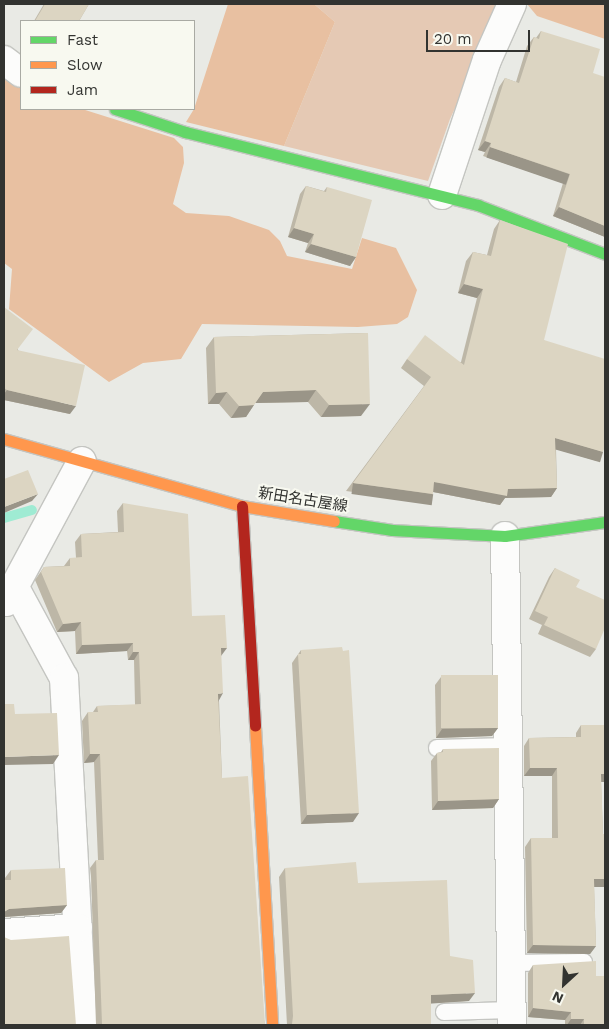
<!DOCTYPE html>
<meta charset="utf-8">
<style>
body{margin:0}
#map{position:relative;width:609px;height:1029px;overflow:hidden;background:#e9eae5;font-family:"Work Sans","Noto Sans JP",sans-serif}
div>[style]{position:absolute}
.green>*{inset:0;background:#e5c9b4}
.forest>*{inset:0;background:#e8c0a1}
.stream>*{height:10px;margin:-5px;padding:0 5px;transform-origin:5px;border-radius:5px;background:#9febd3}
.roads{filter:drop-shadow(1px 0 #c4c5c1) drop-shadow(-1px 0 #c4c5c1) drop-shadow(0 1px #c4c5c1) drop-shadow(0 -1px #c4c5c1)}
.lane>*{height:16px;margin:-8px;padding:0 8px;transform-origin:8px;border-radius:8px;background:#fcfcfb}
.street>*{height:28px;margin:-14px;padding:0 14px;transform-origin:14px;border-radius:14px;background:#fcfcfb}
.fast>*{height:11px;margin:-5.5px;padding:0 5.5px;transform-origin:5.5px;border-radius:5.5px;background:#63d668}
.slow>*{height:11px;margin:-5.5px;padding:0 5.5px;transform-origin:5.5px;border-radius:5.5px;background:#ff974d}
.jam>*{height:11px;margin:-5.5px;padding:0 5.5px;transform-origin:5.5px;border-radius:5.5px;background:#b3261e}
.wall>*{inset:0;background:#bdb7a7}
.shaded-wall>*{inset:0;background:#9a9588;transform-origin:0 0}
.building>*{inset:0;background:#dcd5c2;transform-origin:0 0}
span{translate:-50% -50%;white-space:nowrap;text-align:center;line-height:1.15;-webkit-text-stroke:4px #f8f9f0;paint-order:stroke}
.street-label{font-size:15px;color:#323330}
.frame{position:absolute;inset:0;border:5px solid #323330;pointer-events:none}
.legend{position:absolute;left:20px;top:20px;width:175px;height:90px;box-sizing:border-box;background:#f8f9f0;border:1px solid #a9aaa3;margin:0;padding:6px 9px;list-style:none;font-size:15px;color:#323330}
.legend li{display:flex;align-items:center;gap:10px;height:25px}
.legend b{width:25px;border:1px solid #a9aaa3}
.north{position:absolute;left:539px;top:959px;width:50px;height:50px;-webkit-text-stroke:4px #f8f9f0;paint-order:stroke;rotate:205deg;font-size:14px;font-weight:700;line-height:20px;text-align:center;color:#323330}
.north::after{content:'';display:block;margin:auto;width:18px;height:22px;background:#323330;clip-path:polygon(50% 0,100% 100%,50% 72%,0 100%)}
.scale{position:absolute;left:426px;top:30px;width:104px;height:22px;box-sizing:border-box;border:2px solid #323330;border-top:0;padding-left:6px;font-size:15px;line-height:18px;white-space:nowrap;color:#323330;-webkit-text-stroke:4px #f8f9f0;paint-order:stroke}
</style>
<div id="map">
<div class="green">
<div style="clip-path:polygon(314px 4px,503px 4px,450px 119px,428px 181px,284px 146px,335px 22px)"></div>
</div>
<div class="forest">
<div style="clip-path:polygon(228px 4px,314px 4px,335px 22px,284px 146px,186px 122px,194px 109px)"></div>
<div style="clip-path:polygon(527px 4px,605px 4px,605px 39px,537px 16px)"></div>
<div style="clip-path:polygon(4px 73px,21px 82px,21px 109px,82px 109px,174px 138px,183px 147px,184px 163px,173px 204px,186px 213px,229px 216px,269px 230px,280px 241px,287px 256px,352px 269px,362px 238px,396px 248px,417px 290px,408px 317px,397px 324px,358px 327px,202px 324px,181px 359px,143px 363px,109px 382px,9px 309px,12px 269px,4px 263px)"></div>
</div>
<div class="stream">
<div style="left:4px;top:518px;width:29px;rotate:-16deg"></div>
</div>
<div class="roads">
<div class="lane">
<div style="left:437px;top:748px;width:71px;rotate:-1.6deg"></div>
<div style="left:511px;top:963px;width:73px;rotate:-0.8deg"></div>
<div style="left:444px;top:1012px;width:68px;rotate:-1.7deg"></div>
</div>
<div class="street">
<div style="left:4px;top:60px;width:21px;rotate:37deg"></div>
<div style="left:442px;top:195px;width:142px;rotate:-71.6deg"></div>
<div style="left:487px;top:60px;width:61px;rotate:-65.9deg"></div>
<div style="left:505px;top:536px;width:489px;rotate:89.2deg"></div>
<div style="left:14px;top:586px;width:105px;rotate:61.5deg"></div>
<div style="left:64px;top:678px;width:348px;rotate:86.9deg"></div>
<div style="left:6px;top:602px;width:160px;rotate:-61.7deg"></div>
<div style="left:4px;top:933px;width:74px;rotate:-3.9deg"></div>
</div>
<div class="fast">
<div style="left:115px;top:109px;width:74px;rotate:18.2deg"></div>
<div style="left:185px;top:132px;width:302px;rotate:14deg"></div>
<div style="left:478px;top:205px;width:136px;rotate:21.1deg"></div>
<div style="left:334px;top:521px;width:59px;rotate:8.8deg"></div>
<div style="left:392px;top:530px;width:113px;rotate:3deg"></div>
<div style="left:505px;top:536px;width:101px;rotate:-8deg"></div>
</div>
<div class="slow">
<div style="left:4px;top:439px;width:247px;rotate:15.7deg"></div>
<div style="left:242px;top:506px;width:93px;rotate:9.3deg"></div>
<div style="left:255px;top:726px;width:299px;rotate:86.7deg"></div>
</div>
<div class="jam">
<div style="left:242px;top:506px;width:220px;rotate:86.6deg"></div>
</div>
</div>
<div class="wall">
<div style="clip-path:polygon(44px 4px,89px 4px,79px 21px,34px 21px)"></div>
<div style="clip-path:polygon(541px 31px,593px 73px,605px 237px,553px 216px,563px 183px,483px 156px,485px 152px,478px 150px,499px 87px,505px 78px,516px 82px,527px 46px,534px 37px,536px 38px)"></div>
<div style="clip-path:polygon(306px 186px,324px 191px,327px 187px,356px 257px,350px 266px,305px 252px,308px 243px,288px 237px,300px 194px)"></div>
<div style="clip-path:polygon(500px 220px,544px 340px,603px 452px,597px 461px,556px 449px,557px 488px,551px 497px,505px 498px,500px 505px,433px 492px,426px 502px,346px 491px,424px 386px,401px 368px,407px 359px,461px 362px,477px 298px,458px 293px,466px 261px,473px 252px,487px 255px,494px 229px)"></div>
<div style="clip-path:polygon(4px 307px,18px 350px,70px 414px,4px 400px)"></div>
<div style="clip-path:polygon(368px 333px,361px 416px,321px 417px,308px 402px,255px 403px,246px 417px,231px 418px,219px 404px,208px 404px,206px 348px,214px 337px)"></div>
<div style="clip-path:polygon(123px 503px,192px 616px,221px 656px,219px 700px,222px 778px,265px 1025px,96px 1025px,91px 876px,90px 868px,96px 860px,98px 860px,94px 762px,84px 763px,82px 721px,88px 712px,93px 712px,97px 706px,135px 705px,134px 660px,128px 660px,127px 651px,76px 654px,75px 631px,57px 632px,35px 580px,44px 567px,64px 566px,70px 558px,76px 558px,75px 542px,81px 534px,118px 532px,117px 511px)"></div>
<div style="clip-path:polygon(555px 568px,576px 587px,596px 649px,590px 657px,538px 634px,542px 625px,529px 619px,549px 577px)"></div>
<div style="clip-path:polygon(301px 650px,353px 822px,301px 824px,292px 663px)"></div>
<div style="clip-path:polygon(441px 677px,498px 728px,492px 736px,436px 738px,435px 685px)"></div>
<div style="clip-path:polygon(581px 725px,605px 725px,605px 782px,601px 782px,603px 834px,605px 834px,605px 887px,594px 887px,596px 946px,590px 954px,527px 953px,525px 847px,531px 838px,552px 838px,552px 776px,524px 776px,524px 746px,529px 738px,576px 737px,576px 733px)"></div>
<div style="clip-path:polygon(443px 749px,499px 799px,493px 808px,432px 810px,431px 761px,437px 753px,441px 752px)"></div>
<div style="clip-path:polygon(285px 868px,358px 883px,450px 956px,469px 1001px,431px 1003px,431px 1025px,287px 1025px,279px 877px)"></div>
<div style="clip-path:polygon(11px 870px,67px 905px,61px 913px,4px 917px,4px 880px,5px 880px,5px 878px)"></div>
<div style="clip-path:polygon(533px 965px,596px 976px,605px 1025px,565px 1025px,565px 1020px,528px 1017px,528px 973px)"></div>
</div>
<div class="shaded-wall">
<div style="clip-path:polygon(485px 141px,491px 143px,485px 152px,478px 150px)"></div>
<div style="left:490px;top:147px;width:84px;height:11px;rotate:19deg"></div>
<div style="clip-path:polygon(559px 207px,605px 226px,605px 237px,553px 216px)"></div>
<div style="clip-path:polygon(294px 228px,314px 234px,308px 243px,288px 237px)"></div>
<div style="clip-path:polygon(311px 244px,356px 257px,350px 266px,305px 252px)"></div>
<div style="clip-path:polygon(464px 284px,483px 289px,477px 298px,458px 293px)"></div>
<div style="clip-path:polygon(7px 390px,76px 406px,70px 414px,4px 400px,4px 394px)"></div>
<div style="clip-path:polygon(316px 390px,308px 402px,255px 403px,263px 392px)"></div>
<div style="clip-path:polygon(227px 392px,219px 404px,208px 404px,216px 393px)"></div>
<div style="clip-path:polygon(370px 404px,361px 416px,321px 417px,329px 405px)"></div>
<div style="clip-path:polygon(254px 405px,246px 417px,231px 418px,239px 406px)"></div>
<div style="left:555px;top:438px;width:50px;height:11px;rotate:16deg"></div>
<div style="clip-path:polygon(434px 482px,508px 489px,557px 488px,551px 497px,505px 498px,500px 505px,428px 491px)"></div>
<div style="left:353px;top:483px;width:81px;height:11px;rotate:8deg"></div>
<div style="clip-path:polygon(38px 494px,32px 501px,4px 513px,4px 507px)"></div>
<div style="clip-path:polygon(81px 622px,75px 631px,57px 632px,63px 624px)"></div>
<div style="clip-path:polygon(133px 643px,127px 651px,76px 654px,82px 645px)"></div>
<div style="clip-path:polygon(221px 648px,227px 648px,221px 656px)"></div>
<div style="clip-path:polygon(133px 652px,139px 652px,134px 660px,128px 660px)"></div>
<div style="clip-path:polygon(223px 693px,218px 702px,218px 694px)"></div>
<div style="clip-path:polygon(498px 728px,492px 736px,436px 738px,442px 729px)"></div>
<div style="clip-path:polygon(90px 754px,100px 754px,94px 762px,84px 763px)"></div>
<div style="clip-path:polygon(59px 755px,53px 764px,4px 765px,4px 757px)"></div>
<div style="clip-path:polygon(530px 768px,557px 768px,552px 776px,524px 776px)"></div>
<div style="clip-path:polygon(601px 774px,605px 774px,605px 782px,595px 782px)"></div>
<div style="clip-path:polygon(499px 799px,493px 808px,432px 810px,438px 801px)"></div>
<div style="clip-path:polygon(359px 813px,353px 822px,301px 824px,307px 815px)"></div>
<div style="clip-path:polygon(594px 879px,605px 879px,605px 887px,588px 887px)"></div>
<div style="clip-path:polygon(67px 905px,61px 913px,4px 917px,4px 912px,9px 909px)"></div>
<div style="clip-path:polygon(533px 945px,596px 946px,590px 954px,527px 953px)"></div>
<div style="clip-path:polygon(475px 993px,469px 1001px,425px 1004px,431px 995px)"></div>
<div style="clip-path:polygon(533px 1008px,571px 1012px,565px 1020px,528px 1017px)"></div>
<div style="clip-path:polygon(571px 1019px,584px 1019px,580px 1025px,567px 1025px)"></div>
</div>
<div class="building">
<div style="clip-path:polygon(45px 4px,89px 4px,79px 21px,35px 21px)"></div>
<div style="clip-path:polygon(541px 31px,600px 49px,593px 73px,605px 77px,605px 226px,559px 207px,570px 174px,490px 147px,491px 143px,485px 141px,505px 78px,519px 83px,534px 37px,539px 39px)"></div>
<div style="clip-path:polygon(306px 186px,326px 192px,327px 187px,372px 200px,356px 257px,311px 244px,314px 234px,294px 228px)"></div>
<div style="clip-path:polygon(500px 220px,568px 244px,544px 340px,605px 359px,605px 446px,603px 452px,555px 438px,557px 488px,508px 489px,507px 496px,434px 482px,433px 494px,353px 483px,431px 377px,407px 359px,425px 335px,464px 365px,483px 289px,464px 284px,473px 252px,491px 256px)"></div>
<div style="clip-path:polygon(4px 307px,33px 329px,17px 350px,85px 365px,76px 406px,7px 390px,4px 388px)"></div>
<div style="clip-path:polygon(368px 333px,370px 404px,329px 405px,316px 390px,263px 392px,254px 405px,239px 406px,227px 392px,216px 393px,214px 337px)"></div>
<div style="clip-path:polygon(28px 470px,38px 494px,4px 507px,4px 479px)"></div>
<div style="clip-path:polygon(123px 503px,188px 514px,192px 616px,225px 615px,227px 648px,221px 648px,223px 693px,218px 694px,222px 778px,248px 776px,265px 1025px,101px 1025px,102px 1024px,96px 860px,104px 860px,100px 754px,90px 754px,88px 712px,98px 712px,97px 706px,141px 704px,139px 652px,133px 652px,133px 643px,82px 645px,81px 622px,63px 624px,41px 572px,44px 567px,70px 566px,70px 558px,82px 557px,81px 534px,124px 532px)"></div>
<div style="clip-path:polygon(555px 568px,580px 580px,576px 587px,605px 600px,605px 628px,596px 649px,544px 625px,548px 617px,535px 611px)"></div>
<div style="clip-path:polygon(342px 647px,343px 651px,349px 650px,359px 813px,307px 815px,298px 654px,301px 654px,301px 650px)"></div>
<div style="left:498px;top:675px;width:53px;height:57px;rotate:90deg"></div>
<div style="clip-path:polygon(4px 704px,14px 704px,15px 714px,57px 713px,59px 755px,4px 757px)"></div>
<div style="clip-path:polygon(581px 725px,605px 725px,605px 774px,601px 774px,603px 834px,605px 834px,605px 879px,594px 879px,596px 946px,533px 945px,531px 838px,558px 838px,557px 768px,530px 768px,529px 738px,581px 737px)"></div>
<div style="clip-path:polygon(499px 748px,499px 799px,438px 801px,437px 753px,443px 752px,443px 749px)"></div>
<div style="clip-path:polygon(356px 862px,358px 883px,447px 880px,450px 956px,473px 960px,475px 993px,431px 995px,431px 1025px,290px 1025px,292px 1024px,293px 1016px,285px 868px)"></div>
<div style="clip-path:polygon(65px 868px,67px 905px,9px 909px,4px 912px,4px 880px,11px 880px,11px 870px)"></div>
<div style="clip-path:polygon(69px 936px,76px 1025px,5px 1025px,4px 1009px,4px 937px,11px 940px)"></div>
<div style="clip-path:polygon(596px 961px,596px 976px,605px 976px,605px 1025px,584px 1025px,584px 1019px,571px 1019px,571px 1012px,533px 1008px,533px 965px)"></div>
</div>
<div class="street-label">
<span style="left:303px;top:500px;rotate:9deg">新田名古屋線</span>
</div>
<div class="frame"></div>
<ul class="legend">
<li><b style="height:6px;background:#63d668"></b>Fast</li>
<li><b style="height:6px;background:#ff974d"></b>Slow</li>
<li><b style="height:6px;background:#b3261e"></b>Jam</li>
</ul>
<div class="north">N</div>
<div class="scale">20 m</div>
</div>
